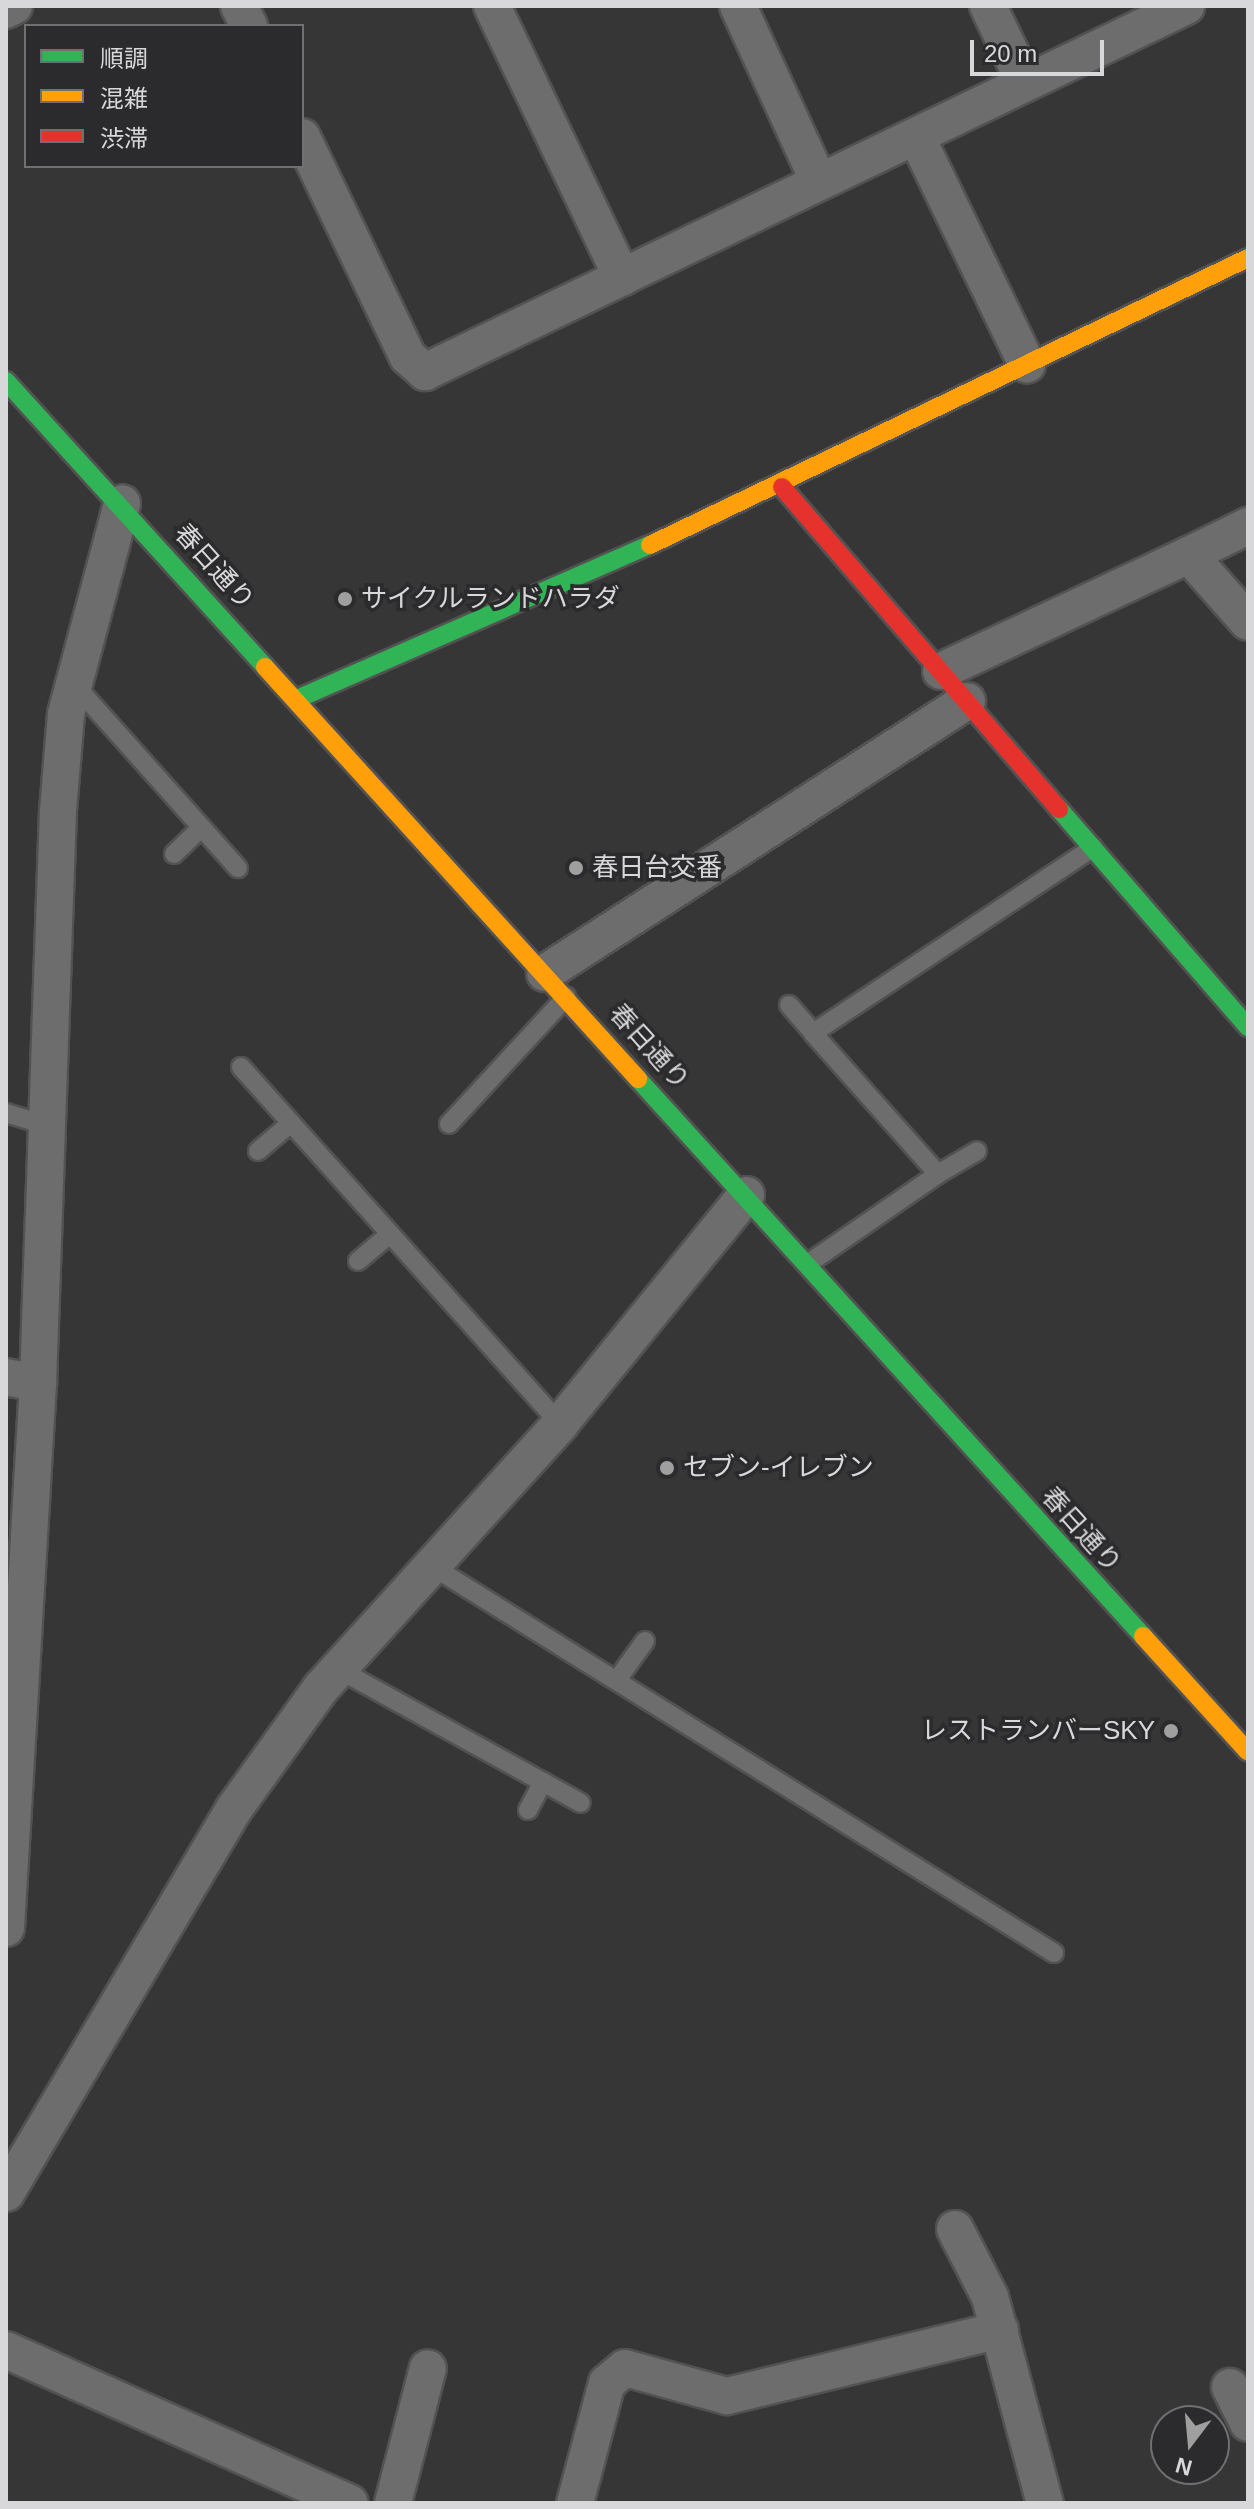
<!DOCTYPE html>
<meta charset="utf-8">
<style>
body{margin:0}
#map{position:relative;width:1254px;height:2509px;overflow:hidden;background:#363636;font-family:Arial,"Noto Sans JP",sans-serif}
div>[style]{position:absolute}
.roads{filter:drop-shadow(2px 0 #525253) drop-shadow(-2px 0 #525253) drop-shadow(0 2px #525253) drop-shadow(0 -2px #525253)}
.lane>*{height:18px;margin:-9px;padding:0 9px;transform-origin:9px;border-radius:9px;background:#6d6d6d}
.street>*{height:36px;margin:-18px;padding:0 18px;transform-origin:18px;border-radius:18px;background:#6d6d6d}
.fast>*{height:18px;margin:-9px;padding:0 9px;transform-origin:9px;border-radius:9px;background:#30b455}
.slow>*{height:18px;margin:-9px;padding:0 9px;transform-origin:9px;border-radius:9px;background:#ff9f0a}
.jam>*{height:18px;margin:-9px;padding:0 9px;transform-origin:9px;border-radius:9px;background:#e5322d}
.dots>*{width:22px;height:22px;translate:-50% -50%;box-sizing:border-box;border:4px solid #2b2b2d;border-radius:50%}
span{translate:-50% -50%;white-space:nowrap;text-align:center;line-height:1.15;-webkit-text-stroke:7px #2b2b2d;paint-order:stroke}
.street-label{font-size:26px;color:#d8d7d9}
.poi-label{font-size:26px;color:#d8d7d9}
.left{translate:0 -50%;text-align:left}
.right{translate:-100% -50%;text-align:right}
.frame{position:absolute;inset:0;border:8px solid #d8d7d9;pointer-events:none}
.legend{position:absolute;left:24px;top:24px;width:280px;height:144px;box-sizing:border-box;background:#2b2b2d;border:2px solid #707072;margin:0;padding:10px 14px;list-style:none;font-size:24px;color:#d8d7d9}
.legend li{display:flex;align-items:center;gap:16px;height:40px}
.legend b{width:40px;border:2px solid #707072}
.north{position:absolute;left:1150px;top:2405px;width:80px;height:80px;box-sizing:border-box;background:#2b2b2d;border:2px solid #707072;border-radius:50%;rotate:196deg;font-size:22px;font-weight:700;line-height:32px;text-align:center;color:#d8d7d9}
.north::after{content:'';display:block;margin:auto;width:28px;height:36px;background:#9f9fa0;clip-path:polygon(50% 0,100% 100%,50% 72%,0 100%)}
.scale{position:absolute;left:970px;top:40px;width:134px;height:36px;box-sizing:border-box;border:4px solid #d8d7d9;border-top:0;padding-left:10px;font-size:24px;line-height:28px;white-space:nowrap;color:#d8d7d9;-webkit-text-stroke:6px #2b2b2d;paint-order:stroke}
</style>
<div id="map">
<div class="roads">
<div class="lane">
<div style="left:73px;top:683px;width:248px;rotate:48.3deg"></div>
<div style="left:174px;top:854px;width:37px;rotate:-44deg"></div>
<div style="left:789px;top:1005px;width:37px;rotate:49deg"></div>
<div style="left:241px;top:1067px;width:479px;rotate:48.2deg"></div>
<div style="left:6px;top:1113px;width:41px;rotate:17.1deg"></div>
<div style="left:449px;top:1124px;width:173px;rotate:-47.3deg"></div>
<div style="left:258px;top:1151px;width:43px;rotate:-40.3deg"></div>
<div style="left:938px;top:1174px;width:45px;rotate:-30.5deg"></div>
<div style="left:358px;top:1261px;width:42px;rotate:-40.2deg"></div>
<div style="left:809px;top:1263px;width:157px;rotate:-34.6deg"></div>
<div style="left:938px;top:1174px;width:188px;rotate:-131.6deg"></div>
<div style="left:813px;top:1033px;width:336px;rotate:-33.5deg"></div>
<div style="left:435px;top:1568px;width:729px;rotate:31.88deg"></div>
<div style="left:338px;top:1669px;width:277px;rotate:28.9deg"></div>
<div style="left:617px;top:1680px;width:48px;rotate:-54.3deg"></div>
<div style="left:528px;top:1810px;width:32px;rotate:-62deg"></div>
</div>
<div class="street">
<div style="left:239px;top:6px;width:22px;rotate:63deg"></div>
<div style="left:492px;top:6px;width:301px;rotate:64.4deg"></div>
<div style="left:622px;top:277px;width:626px;rotate:-25.66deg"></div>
<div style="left:738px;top:6px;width:194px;rotate:65.3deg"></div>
<div style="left:988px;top:6px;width:85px;rotate:64.3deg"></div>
<div style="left:6px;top:10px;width:9px;rotate:-27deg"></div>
<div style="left:916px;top:136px;width:254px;rotate:64.1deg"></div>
<div style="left:302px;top:137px;width:244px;rotate:64.3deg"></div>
<div style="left:408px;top:357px;width:23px;rotate:41deg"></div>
<div style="left:425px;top:372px;width:219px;rotate:-25.7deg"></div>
<div style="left:1189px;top:555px;width:66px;rotate:-26.2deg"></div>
<div style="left:941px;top:671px;width:274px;rotate:-25.1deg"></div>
<div style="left:1189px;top:555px;width:89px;rotate:48.6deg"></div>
<div style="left:545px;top:973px;width:502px;rotate:-32.8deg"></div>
<div style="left:6px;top:1377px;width:33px;rotate:11deg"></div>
<div style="left:6px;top:1928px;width:546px;rotate:-86.64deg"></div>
<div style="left:38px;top:1383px;width:572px;rotate:-88deg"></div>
<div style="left:58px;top:811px;width:97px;rotate:-85.3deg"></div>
<div style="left:66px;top:714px;width:218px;rotate:-75.1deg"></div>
<div style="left:6px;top:2193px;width:447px;rotate:-59.3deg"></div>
<div style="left:234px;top:1809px;width:149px;rotate:-54.3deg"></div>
<div style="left:321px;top:1688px;width:356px;rotate:-47.8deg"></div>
<div style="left:560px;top:1424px;width:295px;rotate:-50.9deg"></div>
<div style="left:955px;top:2229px;width:76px;rotate:62.8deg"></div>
<div style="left:990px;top:2297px;width:213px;rotate:75.1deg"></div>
<div style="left:6px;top:2350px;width:376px;rotate:24deg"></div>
<div style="left:1230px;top:2387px;width:40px;rotate:63.4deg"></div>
<div style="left:393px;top:2503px;width:139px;rotate:-75.5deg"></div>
<div style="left:575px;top:2503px;width:124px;rotate:-75.1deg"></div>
<div style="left:607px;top:2383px;width:23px;rotate:-40deg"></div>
<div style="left:625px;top:2368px;width:106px;rotate:15.4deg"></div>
<div style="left:727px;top:2396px;width:281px;rotate:-13.6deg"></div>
</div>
<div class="fast">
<div style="left:6px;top:381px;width:386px;rotate:47.8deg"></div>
<div style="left:297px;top:699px;width:385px;rotate:-23.6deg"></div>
<div style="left:1059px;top:809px;width:289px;rotate:49.1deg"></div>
<div style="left:638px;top:1079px;width:752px;rotate:47.8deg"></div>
</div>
<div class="slow">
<div style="left:650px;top:545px;width:663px;rotate:-25.64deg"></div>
<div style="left:265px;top:667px;width:556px;rotate:47.84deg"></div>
<div style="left:1143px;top:1636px;width:156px;rotate:47.8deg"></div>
</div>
<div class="jam">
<div style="left:782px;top:487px;width:425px;rotate:49.3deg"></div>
</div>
</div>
<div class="dots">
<div style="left:345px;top:599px;background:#9f9fa0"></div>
<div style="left:576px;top:868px;background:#9f9fa0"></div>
<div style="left:667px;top:1468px;background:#9f9fa0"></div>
<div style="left:1171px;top:1731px;background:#9f9fa0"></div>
</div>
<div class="street-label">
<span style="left:214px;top:567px;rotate:48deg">春日通り</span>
<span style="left:649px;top:1047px;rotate:48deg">春日通り</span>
<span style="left:1081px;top:1530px;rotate:48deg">春日通り</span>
</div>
<div class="poi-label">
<span class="left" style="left:361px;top:599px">サイクルランドハラダ</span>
<span class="left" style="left:592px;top:868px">春日台交番</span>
<span class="left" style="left:683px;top:1468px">セブン-イレブン</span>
<span class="right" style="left:1155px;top:1731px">レストランバーSKY</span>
</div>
<div class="frame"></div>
<ul class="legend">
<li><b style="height:10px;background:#30b455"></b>順調</li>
<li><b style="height:10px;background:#ff9f0a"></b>混雑</li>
<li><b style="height:10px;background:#e5322d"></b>渋滞</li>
</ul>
<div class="north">N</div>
<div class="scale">20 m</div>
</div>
